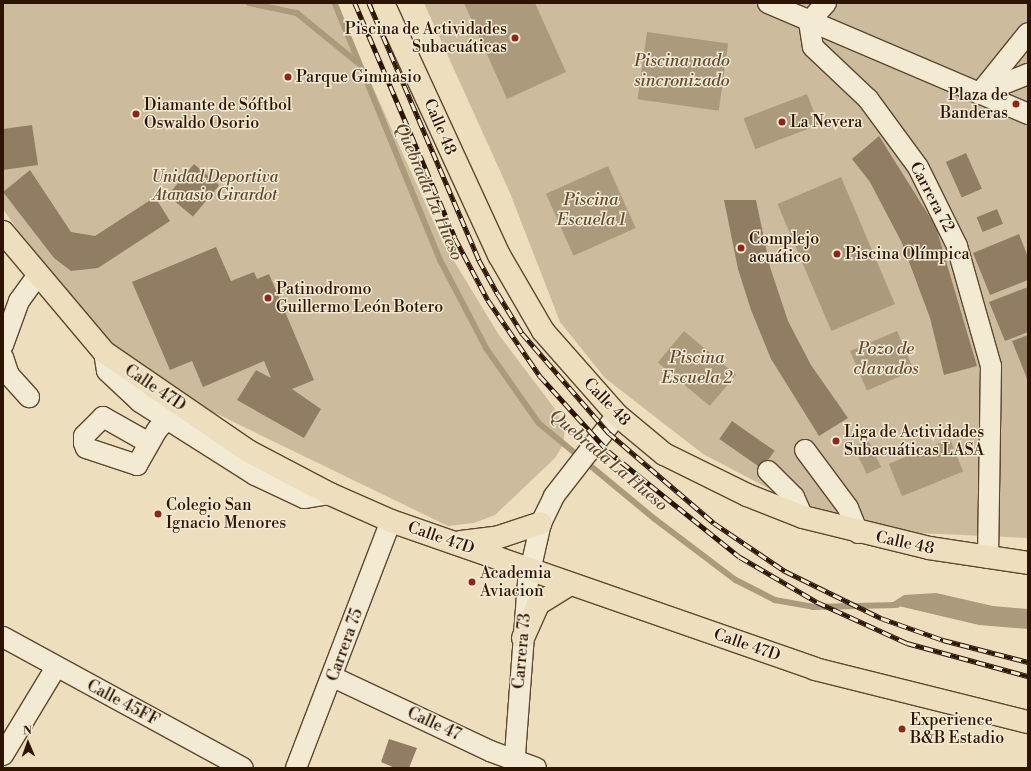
<!DOCTYPE html>
<meta charset="utf-8">
<style>
body{margin:0}
#map{position:relative;width:1031px;height:771px;overflow:hidden;background:#eddfbd;font-family:"Libre Bodoni",serif}
div>[style]{position:absolute}
.green>*{inset:0;background:#ccbc9d}
.water>*{inset:0;background:#ac9a7d;transform-origin:0 0}
.stream>*{height:5.5px;margin:-2.75px;padding:0 2.75px;transform-origin:2.75px;border-radius:2.75px;background:#ac9a7d}
.building>*{inset:0;background:#917e62;transform-origin:0 0}
.roads{filter:drop-shadow(1px 0 #5d472f) drop-shadow(-1px 0 #5d472f) drop-shadow(0 1px #5d472f) drop-shadow(0 -1px #5d472f)}
.minor>*{height:20px;margin:-10px;padding:0 10px;transform-origin:10px;border-radius:10px;background:#f3ead4}
.major>*{height:22px;margin:-11px;padding:0 11px;transform-origin:11px;border-radius:11px;background:#eddfbd}
.rail>*{height:4.5px;margin-top:-2.25px;transform-origin:0;background:repeating-linear-gradient(90deg,#f3ead4 0 9px,#2d1400 0 18px);box-sizing:border-box;border-block:1px solid #2d1400}
.dots>*{width:11px;height:11px;translate:-50% -50%;box-sizing:border-box;border:2px solid #f3ead4;border-radius:50%}
span{translate:-50% -50%;white-space:nowrap;text-align:center;line-height:1.15;-webkit-text-stroke:3px #f3ead4;paint-order:stroke}
.poi-label{font-size:16px;color:#2d1400}
.right{translate:-100% -50%;text-align:right}
.left{translate:0 -50%;text-align:left}
.street-label{font-size:16px;color:#2d1400}
.park-label{font-size:16px;color:#5d462f;font-style:italic}
.water-label{font-size:17px;color:#604a32;font-style:italic}
.frame{position:absolute;inset:0;border:4px solid #2d1400;pointer-events:none}
.north{position:absolute;left:8px;top:723px;width:40px;height:40px;-webkit-text-stroke:3px #f3ead4;paint-order:stroke;rotate:358deg;font-size:11px;font-weight:700;line-height:16px;text-align:center;color:#2d1400}
.north::after{content:'';display:block;margin:auto;width:14px;height:18px;background:#2d1400;clip-path:polygon(50% 0,100% 100%,50% 72%,0 100%)}
</style>
<div id="map">
<div class="green">
<div style="clip-path:polygon(3px 3px,335px 3px,443px 243px,499px 335px,555px 409px,565px 427px,563px 445px,555px 458px,495px 515px,474px 523px,448px 526px,213px 412px,136px 362px,75px 312px,3px 209px)"></div>
<div style="clip-path:polygon(424px 3px,1028px 3px,1028px 538px,917px 533px,838px 515px,787px 498px,703px 454px,605px 378px,560px 322px,510px 193px)"></div>
</div>
<div class="water">
<div style="clip-path:polygon(464px 3px,535px 3px,566px 72px,507px 99px)"></div>
<div style="left:647px;top:32px;width:82px;height:68px;rotate:8deg"></div>
<div style="left:807px;top:94px;width:33px;height:68px;rotate:69deg"></div>
<div style="left:608px;top:166px;width:68px;height:68px;rotate:66deg"></div>
<div style="left:841px;top:177px;width:138px;height:69px;rotate:67deg"></div>
<div style="left:684px;top:331px;width:68px;height:41px;rotate:40deg"></div>
<div style="left:897px;top:331px;width:43px;height:51px;rotate:67deg"></div>
<div style="left:950px;top:439px;width:35px;height:66px;rotate:68deg"></div>
<div style="left:868px;top:440px;width:30px;height:16px;rotate:64deg"></div>
<div style="clip-path:polygon(936px 593px,993px 606px,1028px 609px,1028px 629px,979px 625px,890px 604px,904px 595px)"></div>
</div>
<div class="stream">
<div style="left:249px;top:3px;width:49px;rotate:11.8deg"></div>
<div style="left:297px;top:13px;width:77px;rotate:39.2deg"></div>
<div style="left:335px;top:3px;width:279px;rotate:67.7deg"></div>
<div style="left:441px;top:261px;width:99px;rotate:62.4deg"></div>
<div style="left:487px;top:349px;width:90px;rotate:54.9deg"></div>
<div style="left:539px;top:423px;width:151px;rotate:39.6deg"></div>
<div style="left:655px;top:519px;width:101px;rotate:37deg"></div>
<div style="left:736px;top:580px;width:44px;rotate:27.1deg"></div>
<div style="left:775px;top:600px;width:39px;rotate:10deg"></div>
<div style="left:813px;top:607px;width:84px;rotate:-1.4deg"></div>
</div>
<div class="building">
<div style="clip-path:polygon(32px 125px,38px 165px,3px 170px,3px 129px)"></div>
<div style="clip-path:polygon(879px 136px,936px 227px,977px 366px,944px 375px,930px 318px,902px 243px,870px 182px,852px 159px)"></div>
<div style="left:966px;top:153px;width:39px;height:22px;rotate:66deg"></div>
<div style="left:194px;top:164px;width:33px;height:41px;rotate:40deg"></div>
<div style="clip-path:polygon(30px 170px,71px 232px,95px 236px,155px 197px,170px 221px,98px 268px,71px 271px,54px 258px,3px 192px)"></div>
<div style="clip-path:polygon(724px 200px,756px 200px,770px 267px,788px 321px,811px 365px,848px 418px,819px 436px,771px 359px,751px 310px,738px 269px)"></div>
<div style="left:997px;top:209px;width:16px;height:22px;rotate:68deg"></div>
<div style="clip-path:polygon(1019px 234px,1028px 257px,1028px 280px,990px 295px,973px 253px)"></div>
<div style="clip-path:polygon(216px 247px,231px 281px,254px 272px,257px 279px,269px 274px,314px 380px,292px 389px,321px 409px,304px 438px,237px 400px,256px 370px,271px 378px,264px 361px,203px 387px,192px 361px,170px 370px,132px 282px)"></div>
<div style="clip-path:polygon(1028px 287px,1028px 332px,1005px 341px,989px 302px)"></div>
<div style="clip-path:polygon(1028px 335px,1028px 381px,1012px 341px)"></div>
<div style="left:732px;top:421px;width:52px;height:22px;rotate:35deg"></div>
<div style="clip-path:polygon(389px 739px,417px 748px,409px 768px,395px 768px,381px 762px)"></div>
</div>
<div class="roads">
<div class="minor">
<div style="left:768px;top:3px;width:283px;rotate:23.1deg"></div>
<div style="left:826px;top:3px;width:25px;rotate:132deg"></div>
<div style="left:809px;top:22px;width:25px;rotate:81deg"></div>
<div style="left:813px;top:47px;width:76px;rotate:43.4deg"></div>
<div style="left:868px;top:99px;width:84px;rotate:53.7deg"></div>
<div style="left:918px;top:167px;width:88px;rotate:63.7deg"></div>
<div style="left:957px;top:246px;width:125px;rotate:74.2deg"></div>
<div style="left:991px;top:366px;width:192px;rotate:90.9deg"></div>
<div style="left:981px;top:93px;width:51px;rotate:-22deg"></div>
<div style="left:979px;top:94px;width:78px;rotate:-51.2deg"></div>
<div style="left:3px;top:345px;width:47px;rotate:-70deg"></div>
<div style="left:19px;top:301px;width:32px;rotate:-54deg"></div>
<div style="left:104px;top:352px;width:19px;rotate:81deg"></div>
<div style="left:107px;top:371px;width:45px;rotate:43.2deg"></div>
<div style="left:140px;top:402px;width:136px;rotate:32.4deg"></div>
<div style="left:255px;top:475px;width:54px;rotate:25.1deg"></div>
<div style="left:304px;top:498px;width:26px;rotate:-9deg"></div>
<div style="left:3px;top:357px;width:19px;rotate:72deg"></div>
<div style="left:9px;top:375px;width:30px;rotate:48deg"></div>
<div style="left:149px;top:443px;width:53px;rotate:-150.5deg"></div>
<div style="left:103px;top:417px;width:27px;rotate:135deg"></div>
<div style="left:84px;top:436px;width:7px;rotate:90deg"></div>
<div style="left:84px;top:443px;width:5px;rotate:68deg"></div>
<div style="left:86px;top:448px;width:54px;rotate:18.4deg"></div>
<div style="left:137px;top:465px;width:40px;rotate:-60.3deg"></div>
<div style="left:157px;top:430px;width:27px;rotate:-48deg"></div>
<div style="left:805px;top:450px;width:72px;rotate:53.4deg"></div>
<div style="left:848px;top:508px;width:27px;rotate:68deg"></div>
<div style="left:768px;top:471px;width:37px;rotate:45deg"></div>
<div style="left:794px;top:497px;width:22px;rotate:66deg"></div>
<div style="left:3px;top:637px;width:273px;rotate:28.6deg"></div>
<div style="left:333px;top:677px;width:174px;rotate:25.2deg"></div>
<div style="left:490px;top:751px;width:49px;rotate:20.3deg"></div>
<div style="left:3px;top:755px;width:103px;rotate:-58.9deg"></div>
<div style="left:296px;top:768px;width:265px;rotate:-69deg"></div>
<div style="left:514px;top:768px;width:189px;rotate:-85.7deg"></div>
<div style="left:528px;top:580px;width:58px;rotate:-77.2deg"></div>
<div style="left:541px;top:523px;width:30px;rotate:-64deg"></div>
<div style="left:554px;top:496px;width:103px;rotate:-52.1deg"></div>
</div>
<div class="major">
<div style="left:383px;top:3px;width:277px;rotate:65.3deg"></div>
<div style="left:499px;top:255px;width:88px;rotate:59.9deg"></div>
<div style="left:543px;top:331px;width:112px;rotate:48.6deg"></div>
<div style="left:617px;top:415px;width:61px;rotate:39.7deg"></div>
<div style="left:664px;top:454px;width:93px;rotate:26.3deg"></div>
<div style="left:747px;top:495px;width:60px;rotate:21.4deg"></div>
<div style="left:803px;top:517px;width:130px;rotate:13.8deg"></div>
<div style="left:929px;top:548px;width:100px;rotate:8.6deg"></div>
<div style="left:3px;top:232px;width:157px;rotate:49.9deg"></div>
<div style="left:104px;top:352px;width:175px;rotate:34.5deg"></div>
<div style="left:248px;top:451px;width:93px;rotate:27.7deg"></div>
<div style="left:330px;top:494px;width:67px;rotate:23.9deg"></div>
<div style="left:391px;top:521px;width:449px;rotate:19.2deg"></div>
<div style="left:815px;top:669px;width:219px;rotate:14deg"></div>
<div style="left:461px;top:542px;width:35px;rotate:-7deg"></div>
<div style="left:496px;top:538px;width:47px;rotate:-18.4deg"></div>
<div style="left:523px;top:638px;width:37px;rotate:-66deg"></div>
<div style="left:538px;top:604px;width:38px;rotate:-32deg"></div>
</div>
</div>
<div class="rail">
<div style="left:355px;top:3px;width:255px;rotate:66.9deg"></div>
<div style="left:455px;top:238px;width:70px;rotate:62deg"></div>
<div style="left:488px;top:300px;width:92px;rotate:55.6deg"></div>
<div style="left:540px;top:376px;width:101px;rotate:47.8deg"></div>
<div style="left:608px;top:451px;width:169px;rotate:38.8deg"></div>
<div style="left:740px;top:557px;width:89px;rotate:30.3deg"></div>
<div style="left:817px;top:602px;width:99px;rotate:24.5deg"></div>
<div style="left:907px;top:643px;width:125px;rotate:15.3deg"></div>
<div style="left:369px;top:3px;width:280px;rotate:66.8deg"></div>
<div style="left:479px;top:260px;width:39px;rotate:61deg"></div>
<div style="left:498px;top:294px;width:46px;rotate:58.4deg"></div>
<div style="left:522px;top:333px;width:133px;rotate:49deg"></div>
<div style="left:609px;top:433px;width:138px;rotate:40.6deg"></div>
<div style="left:714px;top:523px;width:86px;rotate:34.1deg"></div>
<div style="left:785px;top:571px;width:107px;rotate:26.1deg"></div>
<div style="left:881px;top:618px;width:66px;rotate:19.5deg"></div>
<div style="left:943px;top:640px;width:88px;rotate:14.5deg"></div>
</div>
<div class="dots">
<div style="left:515px;top:38px;background:#8f2418"></div>
<div style="left:288px;top:77px;background:#8f2418"></div>
<div style="left:1016px;top:104px;background:#8f2418"></div>
<div style="left:136px;top:114px;background:#8f2418"></div>
<div style="left:782px;top:122px;background:#8f2418"></div>
<div style="left:741px;top:248px;background:#8f2418"></div>
<div style="left:837px;top:254px;background:#8f2418"></div>
<div style="left:268px;top:298px;background:#8f2418"></div>
<div style="left:836px;top:441px;background:#8f2418"></div>
<div style="left:158px;top:514px;background:#8f2418"></div>
<div style="left:472px;top:582px;background:#8f2418"></div>
<div style="left:902px;top:729px;background:#8f2418"></div>
</div>
<div class="poi-label">
<span class="right" style="left:507px;top:38px">Piscina de Actividades<br>Subacuáticas</span>
<span class="left" style="left:296px;top:77px">Parque Gimnasio</span>
<span class="right" style="left:1008px;top:104px">Plaza de<br>Banderas</span>
<span class="left" style="left:144px;top:114px">Diamante de Sóftbol<br>Oswaldo Osorio</span>
<span class="left" style="left:790px;top:122px">La Nevera</span>
<span class="left" style="left:749px;top:248px">Complejo<br>acuático</span>
<span class="left" style="left:845px;top:254px">Piscina Olímpica</span>
<span class="left" style="left:276px;top:298px">Patinodromo<br>Guillermo León Botero</span>
<span class="left" style="left:844px;top:441px">Liga de Actividades<br>Subacuáticas LASA</span>
<span class="left" style="left:166px;top:514px">Colegio San<br>Ignacio Menores</span>
<span class="left" style="left:480px;top:582px">Academia<br>Aviacion</span>
<span class="left" style="left:910px;top:729px">Experience<br>B&amp;B Estadio</span>
</div>
<div class="street-label">
<span style="left:440px;top:127px;rotate:67deg">Calle 48</span>
<span style="left:932px;top:197px;rotate:62deg">Carrera 72</span>
<span style="left:155px;top:388px;rotate:34deg">Calle 47D</span>
<span style="left:607px;top:402px;rotate:46deg">Calle 48</span>
<span style="left:441px;top:538px;rotate:19deg">Calle 47D</span>
<span style="left:905px;top:543px;rotate:12deg">Calle 48</span>
<span style="left:345px;top:645px;rotate:-70deg">Carrera 75</span>
<span style="left:747px;top:645px;rotate:19deg">Calle 47D</span>
<span style="left:522px;top:651px;rotate:-85deg">Carrera 73</span>
<span style="left:123px;top:703px;rotate:28deg">Calle 45FF</span>
<span style="left:434px;top:724px;rotate:25deg">Calle 47</span>
</div>
<div class="park-label">
<span style="left:215px;top:186px">Unidad Deportiva<br>Atanasio Girardot</span>
</div>
<div class="water-label">
<span style="left:682px;top:72px">Piscina nado<br>sincronizado</span>
<span style="left:428px;top:192px;rotate:67deg">Quebrada La Hueso</span>
<span style="left:591px;top:211px">Piscina<br>Escuela 1</span>
<span style="left:886px;top:360px">Pozo de<br>clavados</span>
<span style="left:697px;top:369px">Piscina<br>Escuela 2</span>
<span style="left:608px;top:461px;rotate:40deg">Quebrada La Hueso</span>
</div>
<div class="frame"></div>
<div class="north">N</div>
</div>
